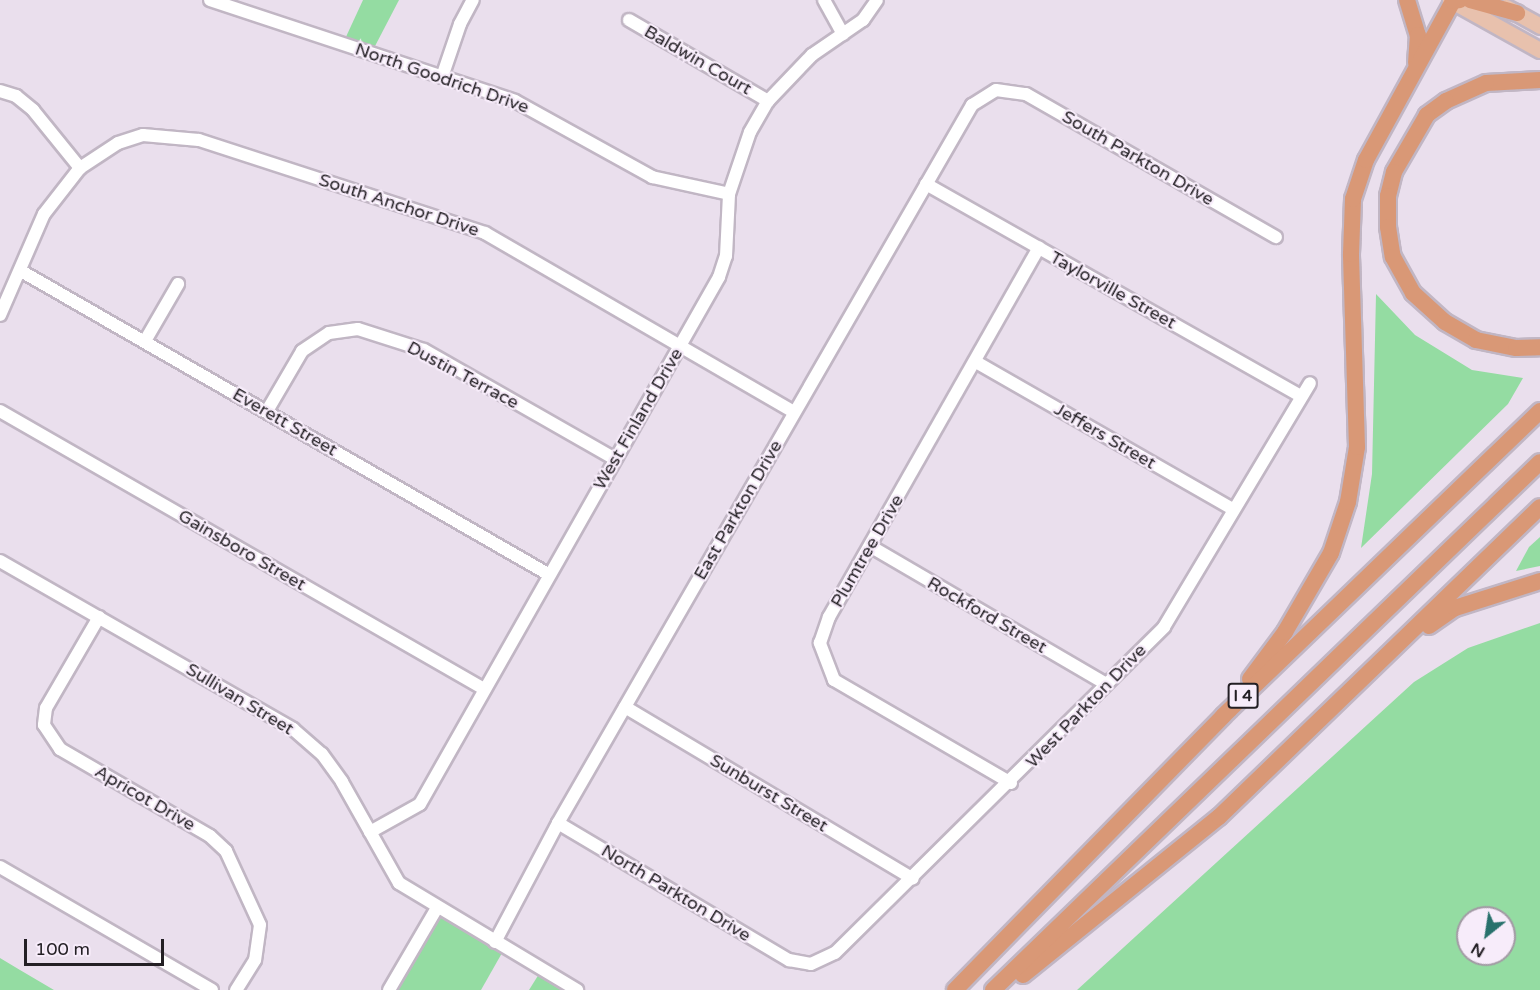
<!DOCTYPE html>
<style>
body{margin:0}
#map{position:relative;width:1540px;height:990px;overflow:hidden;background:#eadfed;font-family:"Varela Round",sans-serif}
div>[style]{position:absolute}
.green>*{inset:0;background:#94dca2}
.roads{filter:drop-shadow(2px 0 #c1b6c4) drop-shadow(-2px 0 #c1b6c4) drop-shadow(0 2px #c1b6c4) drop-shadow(0 -2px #c1b6c4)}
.minor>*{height:12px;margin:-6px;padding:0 6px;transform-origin:6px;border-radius:6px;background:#fff}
.major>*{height:15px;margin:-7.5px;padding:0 7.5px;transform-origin:7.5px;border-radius:7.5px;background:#e8c1ad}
.highway>*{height:16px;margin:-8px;padding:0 8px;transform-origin:8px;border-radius:8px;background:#d99876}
span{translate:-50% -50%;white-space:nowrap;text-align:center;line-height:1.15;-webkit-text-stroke:4.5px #f7ecfa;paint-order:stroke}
.shield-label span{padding:2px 4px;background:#f7ecfa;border:2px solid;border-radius:4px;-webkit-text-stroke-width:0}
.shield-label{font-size:16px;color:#231f24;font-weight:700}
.street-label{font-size:18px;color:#231f24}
.north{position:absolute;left:1456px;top:906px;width:60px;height:60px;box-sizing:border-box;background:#f7ecfa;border:2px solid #a29aa4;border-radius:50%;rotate:210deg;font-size:16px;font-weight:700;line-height:24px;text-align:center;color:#231f24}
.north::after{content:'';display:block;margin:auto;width:21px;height:27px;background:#28716c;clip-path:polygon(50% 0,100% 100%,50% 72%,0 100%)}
.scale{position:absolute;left:24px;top:939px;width:140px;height:27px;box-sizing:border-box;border:3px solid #231f24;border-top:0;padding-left:8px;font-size:18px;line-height:21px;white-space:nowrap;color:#231f24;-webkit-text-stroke:4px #f7ecfa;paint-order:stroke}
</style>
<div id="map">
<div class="green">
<div style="clip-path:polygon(363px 0,399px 0,374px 48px,345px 39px)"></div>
<div style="clip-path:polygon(1376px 294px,1415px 335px,1472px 370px,1523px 378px,1508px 404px,1361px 548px,1372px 474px)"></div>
<div style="clip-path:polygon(1540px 537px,1540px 566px,1516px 571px,1529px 547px)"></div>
<div style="clip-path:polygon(evenodd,1540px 623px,1540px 990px,1077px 990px,1414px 682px,1468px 648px,1540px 623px,1468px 918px,1504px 918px,1504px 954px,1468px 954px,1468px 918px)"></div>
<div style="clip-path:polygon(438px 915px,502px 953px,481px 990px,395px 990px)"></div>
<div style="clip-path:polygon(0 958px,20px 970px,54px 990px,0 990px)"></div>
<div style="clip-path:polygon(539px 974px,566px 990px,529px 990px)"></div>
</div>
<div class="roads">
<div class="minor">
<div style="left:210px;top:0;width:321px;rotate:18.3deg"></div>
<div style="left:515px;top:101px;width:157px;rotate:29deg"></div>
<div style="left:652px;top:177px;width:79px;rotate:12.4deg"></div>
<div style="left:824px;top:0;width:39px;rotate:61deg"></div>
<div style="left:629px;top:20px;width:161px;rotate:30.2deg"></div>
<div style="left:442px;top:77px;width:56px;rotate:-71.2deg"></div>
<div style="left:460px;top:24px;width:27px;rotate:-62deg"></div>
<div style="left:0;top:91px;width:17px;rotate:17deg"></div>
<div style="left:16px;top:96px;width:22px;rotate:39deg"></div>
<div style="left:33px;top:110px;width:75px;rotate:51deg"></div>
<div style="left:926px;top:184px;width:430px;rotate:29.5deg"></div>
<div style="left:21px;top:271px;width:608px;rotate:29.9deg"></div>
<div style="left:0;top:315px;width:110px;rotate:-66.5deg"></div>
<div style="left:44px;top:214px;width:58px;rotate:-52deg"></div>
<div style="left:80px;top:168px;width:45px;rotate:-33.3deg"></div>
<div style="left:118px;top:143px;width:26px;rotate:-18deg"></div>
<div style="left:143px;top:135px;width:56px;rotate:5.1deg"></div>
<div style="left:199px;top:140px;width:301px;rotate:18deg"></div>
<div style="left:485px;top:233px;width:357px;rotate:30.1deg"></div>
<div style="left:145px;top:341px;width:66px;rotate:-59.9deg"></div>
<div style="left:976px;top:362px;width:297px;rotate:29.8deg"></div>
<div style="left:0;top:411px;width:558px;rotate:29.87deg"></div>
<div style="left:267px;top:411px;width:69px;rotate:-59.7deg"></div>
<div style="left:302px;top:351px;width:32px;rotate:-34deg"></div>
<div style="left:329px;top:333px;width:29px;rotate:-8deg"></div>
<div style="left:358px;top:329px;width:69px;rotate:17.7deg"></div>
<div style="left:424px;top:350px;width:220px;rotate:29.7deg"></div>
<div style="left:870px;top:546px;width:271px;rotate:30.3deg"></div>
<div style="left:0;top:561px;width:338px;rotate:29.8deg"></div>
<div style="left:293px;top:729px;width:38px;rotate:41deg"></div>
<div style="left:322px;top:754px;width:34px;rotate:54deg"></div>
<div style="left:342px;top:782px;width:116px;rotate:60.6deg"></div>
<div style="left:399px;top:883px;width:208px;rotate:31deg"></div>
<div style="left:99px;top:617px;width:105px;rotate:120.2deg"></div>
<div style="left:46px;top:708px;width:17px;rotate:97deg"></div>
<div style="left:44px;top:725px;width:29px;rotate:56deg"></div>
<div style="left:60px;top:749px;width:173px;rotate:30.1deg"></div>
<div style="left:210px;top:836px;width:22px;rotate:43deg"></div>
<div style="left:226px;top:851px;width:81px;rotate:65.3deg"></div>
<div style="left:260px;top:925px;width:35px;rotate:98deg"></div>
<div style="left:255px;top:960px;width:36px;rotate:122deg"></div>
<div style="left:625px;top:707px;width:335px;rotate:30.8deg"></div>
<div style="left:1011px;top:783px;width:205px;rotate:-149.8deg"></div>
<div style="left:834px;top:680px;width:40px;rotate:-111deg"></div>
<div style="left:820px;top:643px;width:28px;rotate:-71deg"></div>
<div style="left:829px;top:617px;width:425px;rotate:-60.4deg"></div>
<div style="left:558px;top:823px;width:269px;rotate:30.7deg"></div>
<div style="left:789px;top:960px;width:22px;rotate:10deg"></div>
<div style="left:811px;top:964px;width:26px;rotate:-25deg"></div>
<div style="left:835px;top:953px;width:463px;rotate:-44.7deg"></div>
<div style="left:1164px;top:627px;width:284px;rotate:-59.1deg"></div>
<div style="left:370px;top:832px;width:57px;rotate:-29.2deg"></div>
<div style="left:420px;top:804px;width:606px;rotate:-60.43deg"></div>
<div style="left:719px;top:277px;width:22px;rotate:-72deg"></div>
<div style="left:726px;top:256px;width:62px;rotate:-87.2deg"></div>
<div style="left:729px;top:194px;width:65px;rotate:-71.3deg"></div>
<div style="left:750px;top:132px;width:36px;rotate:-60deg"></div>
<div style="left:768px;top:101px;width:64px;rotate:-46.3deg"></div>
<div style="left:812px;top:55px;width:62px;rotate:-34.5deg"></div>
<div style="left:863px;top:20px;width:24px;rotate:-55deg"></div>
<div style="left:0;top:867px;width:245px;rotate:30.1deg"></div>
<div style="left:495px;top:942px;width:135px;rotate:-62.1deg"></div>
<div style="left:558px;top:823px;width:829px;rotate:-60.03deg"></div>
<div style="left:972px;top:105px;width:28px;rotate:-32deg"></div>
<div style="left:996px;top:90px;width:30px;rotate:8deg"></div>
<div style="left:1026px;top:94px;width:288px;rotate:29.8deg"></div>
<div style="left:389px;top:990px;width:95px;rotate:-59.7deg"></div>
</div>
<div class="major">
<div style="left:1450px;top:0;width:103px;rotate:29.1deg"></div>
<div style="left:1506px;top:7px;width:39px;rotate:29deg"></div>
</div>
<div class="highway">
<div style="left:1407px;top:0;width:37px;rotate:73deg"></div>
<div style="left:1418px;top:35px;width:28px;rotate:94deg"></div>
<div style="left:1470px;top:0;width:49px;rotate:15.5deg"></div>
<div style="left:1540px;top:80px;width:54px;rotate:176.8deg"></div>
<div style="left:1486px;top:83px;width:44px;rotate:155.8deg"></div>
<div style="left:1446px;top:101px;width:24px;rotate:144deg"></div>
<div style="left:1427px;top:115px;width:66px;rotate:120.1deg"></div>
<div style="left:1394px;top:172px;width:25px;rotate:104deg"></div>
<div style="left:1388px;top:196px;width:31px;rotate:90deg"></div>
<div style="left:1388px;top:227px;width:30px;rotate:81deg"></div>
<div style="left:1393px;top:257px;width:41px;rotate:60.9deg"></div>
<div style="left:1413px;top:293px;width:43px;rotate:42.2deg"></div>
<div style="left:1445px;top:322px;width:36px;rotate:30deg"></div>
<div style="left:1476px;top:340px;width:41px;rotate:11.3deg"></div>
<div style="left:1516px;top:348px;width:24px;rotate:-2deg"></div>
<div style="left:1429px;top:626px;width:32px;rotate:-35deg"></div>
<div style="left:1455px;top:608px;width:89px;rotate:-17.6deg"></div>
<div style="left:1250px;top:679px;width:59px;rotate:-53.3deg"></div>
<div style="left:1285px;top:632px;width:91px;rotate:-59.8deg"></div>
<div style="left:1331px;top:553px;width:54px;rotate:-71.6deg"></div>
<div style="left:1348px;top:502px;width:56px;rotate:-80.7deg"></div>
<div style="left:1357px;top:447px;width:193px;rotate:-91.8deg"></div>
<div style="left:1351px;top:254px;width:55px;rotate:-87.9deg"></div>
<div style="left:1353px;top:199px;width:41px;rotate:-71.6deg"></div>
<div style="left:1366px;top:160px;width:181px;rotate:-61.3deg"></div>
<div style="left:1453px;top:1px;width:7px;rotate:-8deg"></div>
<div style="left:1023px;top:975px;width:252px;rotate:-38.9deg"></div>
<div style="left:1219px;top:817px;width:446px;rotate:-44deg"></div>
<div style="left:955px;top:990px;width:383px;rotate:-45.6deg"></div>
<div style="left:1223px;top:716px;width:440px;rotate:-43.9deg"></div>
<div style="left:993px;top:990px;width:760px;rotate:-43.99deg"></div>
</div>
</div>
<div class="shield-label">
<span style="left:1243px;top:696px">I 4</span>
</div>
<div class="street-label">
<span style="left:698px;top:60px;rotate:30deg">Baldwin Court</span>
<span style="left:442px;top:78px;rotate:19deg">North Goodrich Drive</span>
<span style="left:1138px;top:158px;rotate:30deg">South Parkton Drive</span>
<span style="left:399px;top:205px;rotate:18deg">South Anchor Drive</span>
<span style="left:1113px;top:290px;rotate:29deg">Taylorville Street</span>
<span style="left:463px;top:375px;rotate:28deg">Dustin Terrace</span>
<span style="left:638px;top:419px;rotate:-60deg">West Finland Drive</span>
<span style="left:285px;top:422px;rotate:30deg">Everett Street</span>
<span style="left:1105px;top:436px;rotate:30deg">Jeffers Street</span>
<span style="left:738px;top:510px;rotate:-60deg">East Parkton Drive</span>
<span style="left:242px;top:550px;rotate:30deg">Gainsboro Street</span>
<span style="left:867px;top:551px;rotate:-60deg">Plumtree Drive</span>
<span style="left:987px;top:615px;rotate:30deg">Rockford Street</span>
<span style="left:240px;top:699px;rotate:31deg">Sullivan Street</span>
<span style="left:1086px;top:706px;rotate:-46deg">West Parkton Drive</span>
<span style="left:769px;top:793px;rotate:31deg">Sunburst Street</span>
<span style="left:145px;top:798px;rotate:30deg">Apricot Drive</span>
<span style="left:676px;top:893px;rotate:31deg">North Parkton Drive</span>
</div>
<div class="north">N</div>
<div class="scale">100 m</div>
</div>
